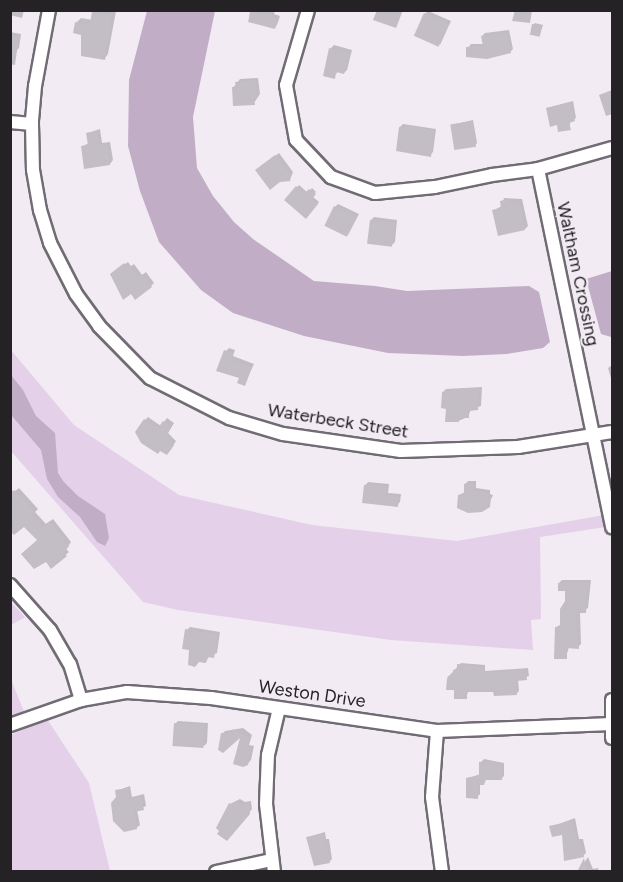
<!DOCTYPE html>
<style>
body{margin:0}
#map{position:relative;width:623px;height:882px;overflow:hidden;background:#f2ebf3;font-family:Figtree,sans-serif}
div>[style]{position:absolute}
.green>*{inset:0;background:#e4d0e9}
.water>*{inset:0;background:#c1aec6}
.shadow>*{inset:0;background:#0003}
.building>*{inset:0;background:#c3bdc5;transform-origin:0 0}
.roads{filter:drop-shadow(2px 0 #716c73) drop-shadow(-2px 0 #716c73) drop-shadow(0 2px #716c73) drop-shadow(0 -2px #716c73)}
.minor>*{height:12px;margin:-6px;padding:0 6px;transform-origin:6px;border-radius:6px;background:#fff}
span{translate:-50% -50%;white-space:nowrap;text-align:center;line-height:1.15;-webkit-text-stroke:4.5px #f2ebf3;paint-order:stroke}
.street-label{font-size:18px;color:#252225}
.frame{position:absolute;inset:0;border:12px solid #252225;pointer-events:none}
</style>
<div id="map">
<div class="green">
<div style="clip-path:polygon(10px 349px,74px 425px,179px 495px,312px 525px,457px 541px,604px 515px,606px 527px,540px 537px,541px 619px,531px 620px,533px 650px,391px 640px,178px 610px,143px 602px,11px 451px)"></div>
<div style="clip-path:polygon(10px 601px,25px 617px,11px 625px,10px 625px)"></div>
<div style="clip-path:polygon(10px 677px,25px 714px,10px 722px)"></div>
<div style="clip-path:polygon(47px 719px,89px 783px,110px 871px,11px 871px,11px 735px)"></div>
</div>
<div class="water">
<div style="clip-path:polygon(147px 11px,215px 11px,193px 117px,197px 168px,213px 196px,234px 222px,253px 239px,314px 281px,375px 286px,407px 291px,529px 286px,539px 292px,550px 342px,543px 348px,507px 354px,463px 356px,388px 353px,304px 336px,233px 313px,201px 290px,159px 242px,140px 191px,128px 146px,129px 80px)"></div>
<div style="clip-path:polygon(612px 271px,612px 336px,611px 337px,601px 334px,586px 279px)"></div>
<div style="clip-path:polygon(11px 375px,23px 390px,36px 416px,55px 433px,58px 473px,63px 481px,78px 496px,105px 514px,109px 538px,105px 546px,97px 542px,80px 517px,58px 497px,47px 479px,41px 450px,12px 416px)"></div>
</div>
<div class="shadow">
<div style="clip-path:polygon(96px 10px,116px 11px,108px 54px,104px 59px,77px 22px,81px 18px,93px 20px)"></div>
<div style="clip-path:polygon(250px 10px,275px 10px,274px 14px,280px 16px,277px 25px,274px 28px,249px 21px)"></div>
<div style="clip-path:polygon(428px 11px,451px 21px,440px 45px,425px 14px)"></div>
<div style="clip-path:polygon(535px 23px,543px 25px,540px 34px,533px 25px)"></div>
<div style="clip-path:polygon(509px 30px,513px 49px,510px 52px,468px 48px,471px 44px,484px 44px,482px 36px,485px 33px)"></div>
<div style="clip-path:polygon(10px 32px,21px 34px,19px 48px,16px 51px,10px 50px)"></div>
<div style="clip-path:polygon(334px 45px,352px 50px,347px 70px,344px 73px,338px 71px,334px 77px,331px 48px)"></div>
<div style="clip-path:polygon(258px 78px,260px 94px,254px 103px,233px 88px,240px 79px)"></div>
<div style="clip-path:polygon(573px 101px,576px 118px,570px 121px,570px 128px,547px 108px)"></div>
<div style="clip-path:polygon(473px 120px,477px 143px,475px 145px,451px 125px)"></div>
<div style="clip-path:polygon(403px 124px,436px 129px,433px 152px,430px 155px,400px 127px)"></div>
<div style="clip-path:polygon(100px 129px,102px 143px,110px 142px,113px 160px,110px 164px,83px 146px,89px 143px,88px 133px)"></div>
<div style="clip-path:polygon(279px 153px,293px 172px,290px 180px,280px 181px,260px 168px)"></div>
<div style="clip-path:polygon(299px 185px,308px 193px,312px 188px,316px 192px,312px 196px,319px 202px,306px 217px,286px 200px)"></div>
<div style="clip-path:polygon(504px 198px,522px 199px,528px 226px,525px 229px,494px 210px,502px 206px)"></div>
<div style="clip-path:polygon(338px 204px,359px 214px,348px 235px,335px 207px)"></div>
<div style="clip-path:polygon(374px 217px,397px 220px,395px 242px,392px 245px,371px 220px)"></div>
<div style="clip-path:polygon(128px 262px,131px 266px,134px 264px,142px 275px,146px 272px,154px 283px,151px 286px,115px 271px)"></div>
<div style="clip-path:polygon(229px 348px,235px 350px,233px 356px,254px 364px,244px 385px,226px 351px)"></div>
<div style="clip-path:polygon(612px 365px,612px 382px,608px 368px)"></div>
<div style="clip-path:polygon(482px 387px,481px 406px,471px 409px,468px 417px,458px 421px,448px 408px,443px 392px,446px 389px)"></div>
<div style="clip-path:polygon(148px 417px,161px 426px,167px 418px,174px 423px,168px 433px,176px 441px,170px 451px,145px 420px)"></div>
<div style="clip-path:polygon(468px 481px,476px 481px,476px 488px,490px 490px,490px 494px,493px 495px,487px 507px,459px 495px,465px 492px,465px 485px)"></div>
<div style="clip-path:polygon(368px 482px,389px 484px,388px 493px,401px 494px,400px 502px,397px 505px,365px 486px)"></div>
<div style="clip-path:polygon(10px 488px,14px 492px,19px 488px,38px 509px,35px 512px,46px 524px,53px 519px,71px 542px,66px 549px,69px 552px,51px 567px,39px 540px,24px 525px,14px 533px,10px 528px)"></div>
<div style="clip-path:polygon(562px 580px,591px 580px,588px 608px,580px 612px,581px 644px,578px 647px,569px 647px,566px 657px,556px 627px,562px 624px,567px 601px,567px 590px,559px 583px)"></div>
<div style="clip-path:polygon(190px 627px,220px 632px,217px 653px,209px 656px,206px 662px,191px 649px,187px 630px)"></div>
<div style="clip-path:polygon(461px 663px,485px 665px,485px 671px,528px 668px,529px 676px,518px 679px,519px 691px,517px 693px,469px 690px,466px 697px,456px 688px,449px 676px)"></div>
<div style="clip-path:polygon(178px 721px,208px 723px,207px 743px,204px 746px,175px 724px)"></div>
<div style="clip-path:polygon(243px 728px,252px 735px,249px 745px,254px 746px,251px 760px,247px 764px,234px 763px,242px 734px,223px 752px,222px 734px,225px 731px)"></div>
<div style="clip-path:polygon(484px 759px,504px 763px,504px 776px,501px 779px,487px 778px,484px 784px,480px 784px,480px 794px,477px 797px,468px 779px,480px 774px,481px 762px)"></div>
<div style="clip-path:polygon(130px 786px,132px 797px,144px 794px,146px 806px,137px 810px,140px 825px,136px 828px,116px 791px)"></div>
<div style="clip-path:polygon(240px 799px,245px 802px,251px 801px,252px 809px,230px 836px,230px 804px)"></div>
<div style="clip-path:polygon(575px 818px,579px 839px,583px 839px,586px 853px,583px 856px,563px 833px,551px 827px)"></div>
<div style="clip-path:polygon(325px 832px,326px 839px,329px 839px,332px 859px,329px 862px,311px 855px,308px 837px)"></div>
<div style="clip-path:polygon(588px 857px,593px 869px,598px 868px,599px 872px,578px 872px)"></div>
</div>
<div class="building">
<div style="clip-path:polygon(10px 10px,24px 10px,22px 18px,10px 15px)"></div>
<div style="clip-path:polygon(251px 10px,274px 10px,272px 17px,278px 19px,275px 29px,248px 22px)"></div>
<div style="clip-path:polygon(377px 10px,403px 10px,396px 28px,373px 20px)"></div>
<div style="clip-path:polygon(515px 10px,532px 10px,530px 23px,512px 21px)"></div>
<div style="clip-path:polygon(92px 11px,112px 15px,105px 60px,81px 56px,81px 35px,73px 33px,75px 22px,90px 24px)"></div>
<div style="left:424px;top:13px;width:27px;height:25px;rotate:24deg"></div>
<div style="left:532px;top:24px;width:10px;height:11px;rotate:11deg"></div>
<div style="clip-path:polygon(507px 32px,511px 53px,487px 59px,466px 57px,466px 47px,483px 46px,481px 36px)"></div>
<div style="clip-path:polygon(10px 35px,19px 36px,15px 65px,10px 64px)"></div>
<div style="clip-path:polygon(329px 48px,349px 53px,344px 74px,336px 72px,335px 79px,323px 76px)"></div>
<div style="clip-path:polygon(256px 80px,257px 98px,254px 99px,255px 105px,233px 106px,232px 87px,236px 87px,235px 82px)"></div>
<div style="clip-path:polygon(612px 90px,612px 114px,606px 116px,599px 95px)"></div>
<div style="clip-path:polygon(571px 102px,575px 121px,569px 123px,571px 130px,558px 132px,557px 125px,550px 127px,546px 108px)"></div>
<div style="left:472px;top:121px;width:26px;height:22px;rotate:81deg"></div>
<div style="clip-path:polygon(413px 126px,434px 131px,431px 157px,396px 151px,399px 127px)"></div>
<div style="clip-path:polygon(97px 131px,99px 145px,108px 144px,110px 165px,84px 169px,81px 146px,88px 145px,86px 133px)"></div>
<div style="clip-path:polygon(275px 155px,291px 176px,288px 179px,291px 181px,280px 182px,270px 190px,255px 170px)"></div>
<div style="clip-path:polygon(296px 186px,305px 193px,309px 189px,316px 194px,312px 199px,318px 204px,306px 219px,284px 200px)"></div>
<div style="clip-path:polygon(509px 199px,510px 203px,519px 201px,525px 230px,498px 236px,492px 210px,501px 208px,500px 201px)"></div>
<div style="left:334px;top:206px;width:25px;height:22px;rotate:26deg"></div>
<div style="left:370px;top:220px;width:25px;height:24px;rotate:7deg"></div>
<div style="clip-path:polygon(124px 263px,128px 268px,130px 266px,138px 277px,142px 274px,152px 287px,135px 300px,131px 294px,123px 300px,110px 274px)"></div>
<div style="clip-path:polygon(224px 350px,233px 353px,231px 359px,252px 367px,245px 386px,237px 383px,239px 378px,216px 371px)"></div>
<div style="clip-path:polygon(465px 388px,479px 389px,478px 410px,469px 411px,469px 418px,459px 418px,459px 422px,445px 422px,446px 409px,441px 408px,442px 392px)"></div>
<div style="clip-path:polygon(144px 419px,158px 428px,163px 421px,172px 426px,166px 436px,174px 445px,167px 455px,160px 451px,158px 454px,141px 443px,135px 432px)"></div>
<div style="clip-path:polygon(469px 482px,474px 483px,474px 491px,487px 492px,487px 496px,491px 498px,490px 507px,482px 512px,468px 513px,457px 508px,458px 495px,464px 494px,464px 484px)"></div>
<div style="clip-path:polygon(368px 484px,387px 487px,386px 495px,399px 497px,398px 507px,362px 503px,364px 485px)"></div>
<div style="clip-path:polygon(15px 490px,36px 513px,33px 516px,43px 526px,50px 521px,69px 546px,64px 553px,67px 556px,51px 569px,46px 562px,34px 569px,21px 554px,37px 540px,24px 527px,14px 535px,10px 531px,14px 521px,10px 518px,10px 494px)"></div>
<div style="clip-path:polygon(558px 583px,588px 583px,586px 613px,578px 613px,576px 618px,579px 649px,567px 648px,567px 659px,554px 659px,555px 627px,560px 627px,560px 609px,565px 601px,565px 591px,558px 591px)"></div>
<div style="clip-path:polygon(185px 629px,218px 635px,214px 658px,207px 657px,206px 663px,199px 662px,195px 667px,188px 665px,189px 650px,182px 649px)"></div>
<div style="clip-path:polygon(457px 664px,484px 667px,484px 673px,526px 669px,527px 680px,516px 681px,517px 695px,494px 696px,493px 692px,467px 692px,467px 699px,454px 699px,454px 690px,446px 690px,447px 679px,448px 676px,453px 675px,453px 670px,457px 669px)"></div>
<div style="left:174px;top:723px;width:31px;height:23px;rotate:4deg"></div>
<div style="clip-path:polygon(233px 729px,249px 738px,247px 747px,252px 748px,248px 765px,243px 767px,233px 764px,240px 738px,223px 753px,218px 750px,221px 733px,233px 733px)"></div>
<div style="clip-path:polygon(479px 762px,495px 762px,495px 765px,502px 766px,502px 780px,485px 780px,484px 785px,478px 785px,478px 799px,466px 798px,466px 778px,479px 775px)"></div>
<div style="clip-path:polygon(128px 788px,130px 799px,141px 797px,144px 810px,134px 812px,137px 829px,124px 832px,113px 821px,111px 803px,116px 797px,115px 790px)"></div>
<div style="clip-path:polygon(236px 801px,241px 805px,249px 803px,250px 814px,227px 841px,217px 834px,219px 831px,216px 828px,229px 803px,233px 805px)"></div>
<div style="clip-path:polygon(572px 821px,577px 842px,580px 841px,584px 857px,564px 861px,562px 835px,552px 837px,549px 826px)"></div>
<div style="clip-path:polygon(323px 834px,324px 842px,327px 841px,330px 863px,314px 866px,306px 837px)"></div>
<div style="clip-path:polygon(584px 858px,587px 872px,577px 872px)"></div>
</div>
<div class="roads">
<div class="minor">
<div style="left:49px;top:10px;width:77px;rotate:100.4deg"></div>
<div style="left:35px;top:86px;width:38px;rotate:95deg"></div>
<div style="left:32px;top:124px;width:46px;rotate:88.8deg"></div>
<div style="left:33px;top:170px;width:41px;rotate:80.1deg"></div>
<div style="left:40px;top:210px;width:34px;rotate:73deg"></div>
<div style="left:50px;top:243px;width:57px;rotate:63deg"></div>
<div style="left:76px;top:294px;width:39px;rotate:54deg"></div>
<div style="left:99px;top:326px;width:73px;rotate:45.6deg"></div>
<div style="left:150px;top:378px;width:89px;rotate:26.9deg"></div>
<div style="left:229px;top:418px;width:56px;rotate:16.5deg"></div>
<div style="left:283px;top:434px;width:119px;rotate:8.2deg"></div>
<div style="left:401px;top:451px;width:117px;rotate:-2deg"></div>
<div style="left:518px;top:447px;width:95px;rotate:-9.1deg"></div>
<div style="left:308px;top:10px;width:78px;rotate:106.3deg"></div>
<div style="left:286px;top:85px;width:56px;rotate:79.7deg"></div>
<div style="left:296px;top:140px;width:51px;rotate:46.6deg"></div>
<div style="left:331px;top:177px;width:47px;rotate:20deg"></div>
<div style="left:375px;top:193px;width:60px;rotate:-5.7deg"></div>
<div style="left:435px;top:187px;width:58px;rotate:-11.9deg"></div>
<div style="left:492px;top:175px;width:46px;rotate:-7.4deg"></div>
<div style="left:538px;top:169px;width:77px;rotate:-15.8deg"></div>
<div style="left:10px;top:122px;width:22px;rotate:5deg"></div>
<div style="left:538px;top:169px;width:366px;rotate:78.3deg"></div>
<div style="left:10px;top:585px;width:60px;rotate:48.4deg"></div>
<div style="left:50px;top:630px;width:39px;rotate:60deg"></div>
<div style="left:70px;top:664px;width:38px;rotate:73deg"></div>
<div style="left:612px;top:700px;width:38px;rotate:90deg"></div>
<div style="left:10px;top:725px;width:75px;rotate:-19.4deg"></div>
<div style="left:81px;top:700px;width:47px;rotate:-9.9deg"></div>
<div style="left:127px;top:692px;width:84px;rotate:4.1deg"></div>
<div style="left:211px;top:698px;width:228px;rotate:8.3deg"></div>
<div style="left:437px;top:731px;width:175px;rotate:-2.3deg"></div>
<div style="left:437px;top:731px;width:66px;rotate:94.3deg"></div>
<div style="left:432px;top:797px;width:76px;rotate:82.4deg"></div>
<div style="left:216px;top:872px;width:56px;rotate:-12.3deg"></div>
<div style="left:274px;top:872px;width:68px;rotate:-96.7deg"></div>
<div style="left:266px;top:804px;width:49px;rotate:-87.7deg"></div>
<div style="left:268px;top:755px;width:48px;rotate:-76.8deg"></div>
</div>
</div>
<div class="street-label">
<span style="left:578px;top:274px;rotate:78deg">Waltham Crossing</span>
<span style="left:338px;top:421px;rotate:9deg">Waterbeck Street</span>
<span style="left:312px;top:694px;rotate:8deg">Weston Drive</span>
</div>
<div class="frame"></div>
</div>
